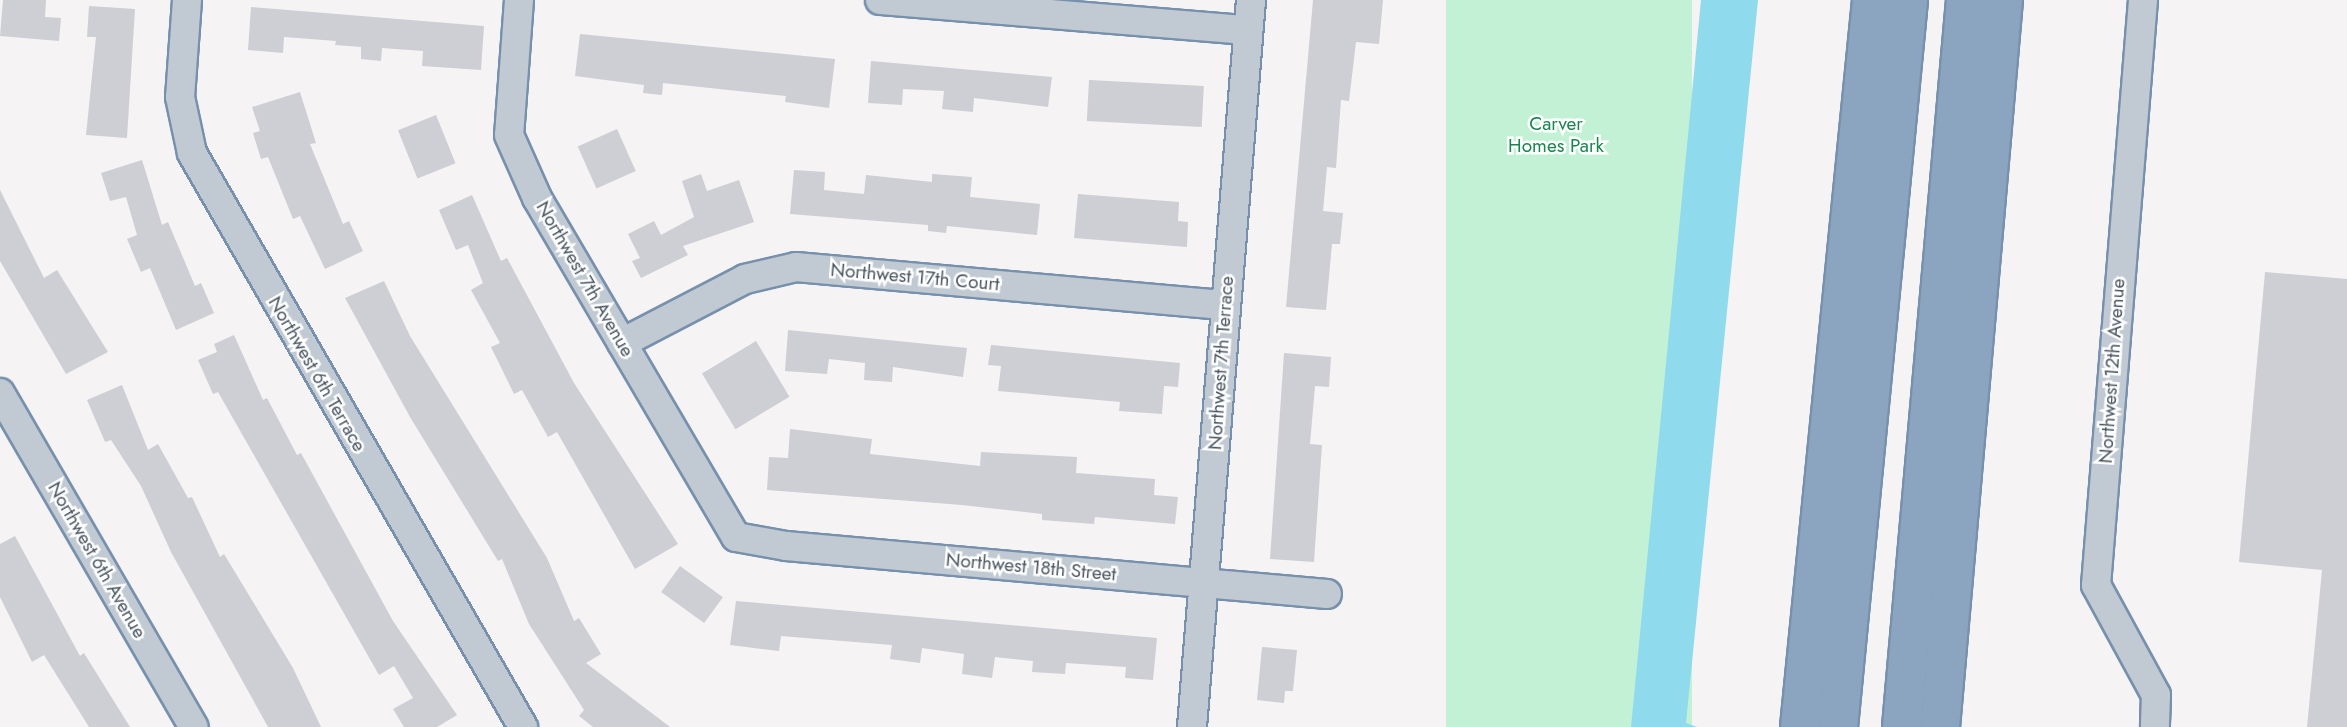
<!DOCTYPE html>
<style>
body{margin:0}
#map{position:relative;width:2347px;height:727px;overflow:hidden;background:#f5f3f3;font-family:Jost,sans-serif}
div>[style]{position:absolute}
.green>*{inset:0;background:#c3f1d5;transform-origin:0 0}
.water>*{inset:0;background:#90daee}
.building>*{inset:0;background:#cdcfd5;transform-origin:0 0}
.roads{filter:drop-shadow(2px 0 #7690ad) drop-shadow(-2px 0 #7690ad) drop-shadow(0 2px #7690ad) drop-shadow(0 -2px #7690ad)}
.minor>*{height:28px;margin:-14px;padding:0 14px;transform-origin:14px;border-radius:14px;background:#c1cad2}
.motorway>*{height:38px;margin:-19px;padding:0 19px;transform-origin:19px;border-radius:19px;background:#8ba5c1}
span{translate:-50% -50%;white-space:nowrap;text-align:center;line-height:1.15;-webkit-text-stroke:5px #fff;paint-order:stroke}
.park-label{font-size:19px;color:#17864f}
.street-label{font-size:19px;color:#4a5661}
</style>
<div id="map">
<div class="green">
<div style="left:1446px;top:0;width:246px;height:730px"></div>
</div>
<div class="water">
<div style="clip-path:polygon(1701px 0,1758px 0,1686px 723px,1697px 727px,1631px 727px)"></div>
</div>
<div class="building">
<div style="clip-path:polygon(3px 0,46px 0,45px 17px,61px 18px,59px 41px,0 36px)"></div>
<div style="clip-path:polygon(1313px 0,1383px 0,1379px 44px,1356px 42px,1349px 101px,1341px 100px,1336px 168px,1327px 167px,1323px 211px,1343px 213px,1340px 244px,1332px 244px,1326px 310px,1286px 307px)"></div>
<div style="clip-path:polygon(89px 6px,135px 9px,127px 138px,86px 135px,96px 37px,87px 37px)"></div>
<div style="clip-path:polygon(251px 7px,484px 26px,481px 70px,422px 66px,423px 51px,382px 48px,381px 61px,361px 59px,361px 47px,335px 45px,336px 41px,284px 37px,283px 53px,248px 50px)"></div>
<div style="clip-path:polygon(580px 34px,835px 59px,829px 108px,785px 102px,786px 96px,663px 83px,662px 95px,643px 93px,644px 85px,575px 76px)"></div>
<div style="clip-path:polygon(871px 61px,1052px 77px,1048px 107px,974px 98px,973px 112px,942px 109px,944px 91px,903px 89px,902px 105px,868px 103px)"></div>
<div style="left:1089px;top:80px;width:115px;height:41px;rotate:3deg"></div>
<div style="clip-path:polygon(300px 92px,316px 143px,310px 144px,343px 224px,349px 221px,363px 251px,325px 269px,300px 216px,293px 219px,268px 157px,261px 159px,253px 133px,260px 131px,252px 107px)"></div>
<div style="left:436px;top:115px;width:52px;height:41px;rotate:68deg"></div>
<div style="left:617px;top:129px;width:46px;height:43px;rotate:66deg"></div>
<div style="clip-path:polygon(142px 160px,162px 225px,168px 222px,195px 286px,201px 283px,214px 313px,176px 330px,150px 268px,141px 272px,127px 239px,137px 235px,126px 197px,110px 201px,101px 173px)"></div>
<div style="clip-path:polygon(794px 170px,825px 172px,824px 190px,864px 194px,866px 175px,932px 182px,932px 174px,972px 177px,970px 197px,1040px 204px,1037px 235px,947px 226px,946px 233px,928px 231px,928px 225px,790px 214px)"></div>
<div style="clip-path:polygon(701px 174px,707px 191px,739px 180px,754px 222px,683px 246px,688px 255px,641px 278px,632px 261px,640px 258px,628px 234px,654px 221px,661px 235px,694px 217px,682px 181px)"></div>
<div style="clip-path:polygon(0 190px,44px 278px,57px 270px,108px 352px,66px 374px,0 261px)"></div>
<div style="clip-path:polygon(1078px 194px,1179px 202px,1178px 221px,1188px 222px,1187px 247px,1074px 238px)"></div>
<div style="clip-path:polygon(472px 195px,501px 261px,507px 258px,574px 383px,678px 544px,635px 569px,557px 432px,548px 437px,522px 390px,514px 394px,491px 347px,500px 343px,471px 290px,483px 283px,468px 245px,456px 250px,439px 210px)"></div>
<div style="clip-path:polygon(2265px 272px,2347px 279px,2347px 727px,2307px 727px,2322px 570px,2239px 562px)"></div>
<div style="clip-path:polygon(384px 281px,410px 336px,547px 558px,574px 621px,579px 618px,601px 654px,586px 663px,670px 727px,593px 727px,579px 716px,584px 710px,529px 624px,502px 559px,498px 561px,410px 417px,345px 298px)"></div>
<div style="clip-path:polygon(788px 330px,967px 348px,963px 377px,893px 367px,892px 382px,864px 380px,865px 363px,829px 359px,827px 374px,785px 371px)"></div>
<div style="clip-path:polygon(234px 335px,263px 400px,267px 398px,297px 455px,301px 453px,393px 621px,457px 715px,437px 727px,404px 727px,393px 709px,413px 698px,394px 666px,379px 675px,218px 392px,213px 394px,198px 360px,217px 352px,214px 344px)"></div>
<div style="left:756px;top:341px;width:65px;height:63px;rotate:59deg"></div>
<div style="clip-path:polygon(991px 345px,1180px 363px,1178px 387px,1164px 386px,1162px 414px,1119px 411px,1120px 402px,998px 391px,1001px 366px,988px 365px)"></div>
<div style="clip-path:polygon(1284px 353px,1331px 357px,1329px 387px,1315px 386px,1310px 444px,1322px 445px,1314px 562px,1270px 559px)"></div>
<div style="clip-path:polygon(122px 385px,148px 450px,158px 444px,188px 498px,192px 497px,220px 557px,224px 554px,293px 668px,321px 727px,268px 727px,171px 552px,141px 486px,111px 440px,105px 442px,87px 400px)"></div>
<div style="clip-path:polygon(790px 429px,872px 439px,870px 454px,980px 466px,981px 452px,1077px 457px,1076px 473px,1155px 479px,1154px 495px,1178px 497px,1175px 524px,1095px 517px,1094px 524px,1042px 520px,1042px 514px,962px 505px,767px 490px,769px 457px,788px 458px)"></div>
<div style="clip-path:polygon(15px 536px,80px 656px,84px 653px,130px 727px,89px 727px,44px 655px,32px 662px,0 597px,0 544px)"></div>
<div style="left:680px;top:566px;width:53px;height:32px;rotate:36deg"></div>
<div style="clip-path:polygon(736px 601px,1157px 638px,1153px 680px,1125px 678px,1126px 667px,1066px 663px,1065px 674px,1032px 672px,1033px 661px,995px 657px,992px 678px,962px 674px,964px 654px,922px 648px,920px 663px,890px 659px,892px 645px,781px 636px,779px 651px,730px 645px)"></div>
<div style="clip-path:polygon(1262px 647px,1297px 650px,1293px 691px,1285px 691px,1284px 703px,1257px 700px)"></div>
</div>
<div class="roads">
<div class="minor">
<div style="left:187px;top:0;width:97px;rotate:94.1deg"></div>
<div style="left:180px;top:97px;width:57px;rotate:77.9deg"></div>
<div style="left:192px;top:153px;width:663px;rotate:60.03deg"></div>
<div style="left:519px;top:0;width:135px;rotate:94.2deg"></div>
<div style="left:509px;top:135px;width:69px;rotate:66deg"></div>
<div style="left:537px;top:198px;width:393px;rotate:59.6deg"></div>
<div style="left:736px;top:537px;width:51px;rotate:10.2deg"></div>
<div style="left:786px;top:546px;width:543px;rotate:5.07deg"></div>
<div style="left:880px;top:0;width:369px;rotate:4.7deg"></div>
<div style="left:2143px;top:0;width:587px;rotate:94.59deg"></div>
<div style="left:2096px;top:585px;width:125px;rotate:61.4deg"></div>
<div style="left:2156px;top:695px;width:32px;rotate:92deg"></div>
<div style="left:622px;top:343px;width:139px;rotate:-27.5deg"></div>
<div style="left:745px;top:279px;width:52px;rotate:-13.2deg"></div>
<div style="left:796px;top:267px;width:431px;rotate:5.1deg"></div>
<div style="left:0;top:393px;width:386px;rotate:59.9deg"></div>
<div style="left:1192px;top:727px;width:729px;rotate:-85.36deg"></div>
</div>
<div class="motorway">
<div style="left:1800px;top:727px;width:731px;rotate:-84.34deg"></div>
<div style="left:1838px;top:727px;width:730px;rotate:-84.5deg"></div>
<div style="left:1902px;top:727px;width:730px;rotate:-84.97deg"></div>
<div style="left:1940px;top:727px;width:730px;rotate:-85.05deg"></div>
</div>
</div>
<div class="park-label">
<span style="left:1556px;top:135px">Carver<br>Homes Park</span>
</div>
<div class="street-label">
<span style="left:915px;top:277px;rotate:5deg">Northwest 17th Court</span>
<span style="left:585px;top:279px;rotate:60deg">Northwest 7th Avenue</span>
<span style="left:1221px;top:363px;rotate:-86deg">Northwest 7th Terrace</span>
<span style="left:2112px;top:371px;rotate:-86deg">Northwest 12th Avenue</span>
<span style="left:317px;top:374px;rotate:60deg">Northwest 6th Terrace</span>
<span style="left:97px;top:560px;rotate:60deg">Northwest 6th Avenue</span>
<span style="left:1031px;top:567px;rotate:5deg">Northwest 18th Street</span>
</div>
</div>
